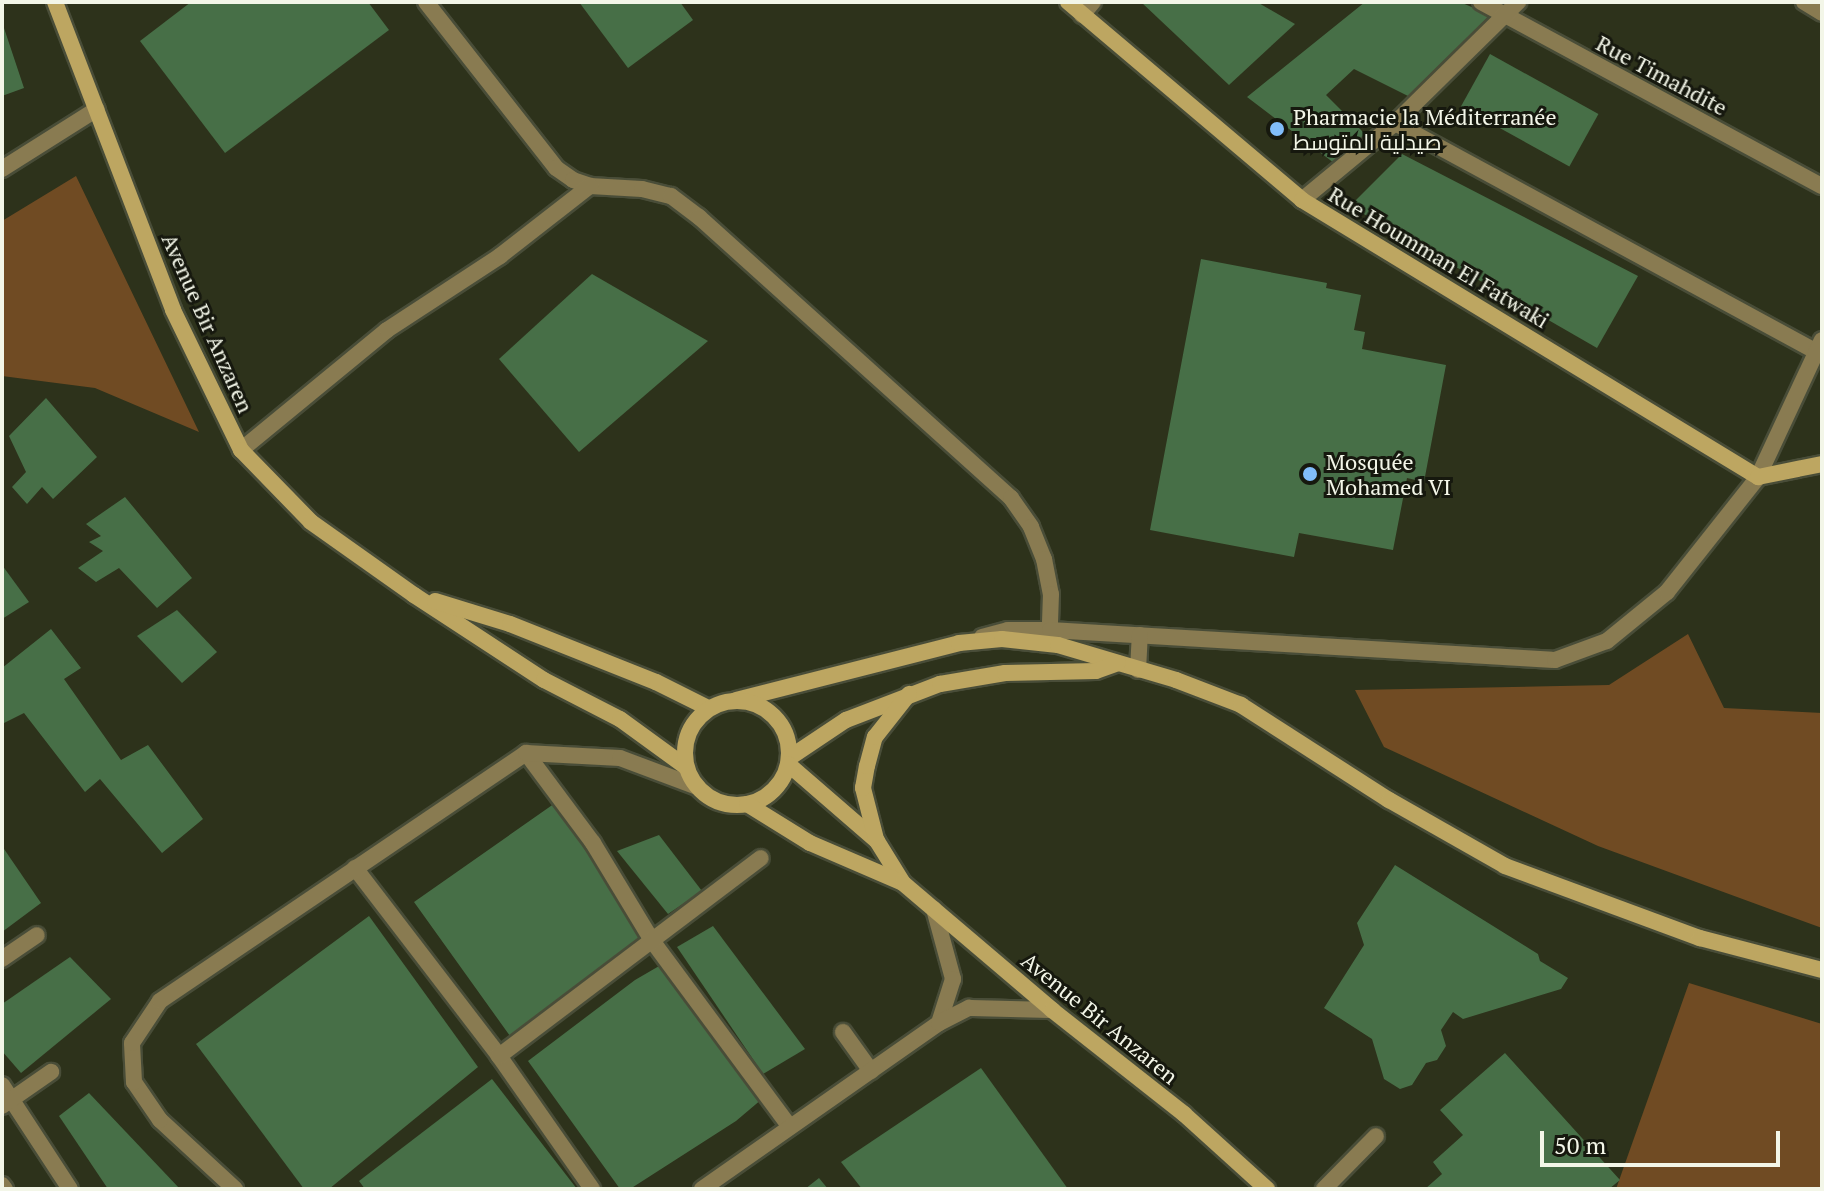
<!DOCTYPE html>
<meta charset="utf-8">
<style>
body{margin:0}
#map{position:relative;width:1824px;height:1191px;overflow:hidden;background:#2d321b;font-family:"PT Serif",Cairo,serif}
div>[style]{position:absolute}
.green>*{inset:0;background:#704b23}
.building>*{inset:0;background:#476f47;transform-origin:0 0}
.roads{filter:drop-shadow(2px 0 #494d38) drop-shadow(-2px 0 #494d38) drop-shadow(0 2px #494d38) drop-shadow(0 -2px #494d38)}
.lane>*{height:16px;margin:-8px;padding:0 8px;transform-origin:8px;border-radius:8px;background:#897b51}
.street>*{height:16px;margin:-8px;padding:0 8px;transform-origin:8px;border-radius:8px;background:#897b51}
.secondary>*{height:16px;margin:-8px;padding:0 8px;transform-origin:8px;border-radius:8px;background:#bda661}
.secondary>.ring{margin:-8px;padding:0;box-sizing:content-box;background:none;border:16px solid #bda661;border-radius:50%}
.dots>*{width:22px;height:22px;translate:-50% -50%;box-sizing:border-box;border:4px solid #16180e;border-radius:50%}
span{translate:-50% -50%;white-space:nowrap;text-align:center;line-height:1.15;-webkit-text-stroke:6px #16180e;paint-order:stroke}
.street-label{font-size:22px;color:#f3f6e8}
.poi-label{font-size:22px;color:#f3f6e8}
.left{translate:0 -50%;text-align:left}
.frame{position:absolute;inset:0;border:4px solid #f3f6e8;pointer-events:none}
.scale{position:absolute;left:1540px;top:1131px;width:240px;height:36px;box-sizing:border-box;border:4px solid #f3f6e8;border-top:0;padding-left:10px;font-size:24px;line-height:28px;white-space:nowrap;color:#f3f6e8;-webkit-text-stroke:6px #16180e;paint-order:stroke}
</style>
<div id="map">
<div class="green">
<div style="clip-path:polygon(76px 176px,199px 432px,95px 388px,2px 376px,2px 221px)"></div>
<div style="clip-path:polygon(1688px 634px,1724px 708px,1822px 713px,1822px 928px,1598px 846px,1384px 747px,1355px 690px,1609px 685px)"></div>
<div style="clip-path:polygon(1689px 983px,1822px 1024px,1822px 1189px,1616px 1189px)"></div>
</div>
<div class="building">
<div style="clip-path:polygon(191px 2px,368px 2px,389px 30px,225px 153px,140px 41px)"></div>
<div style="clip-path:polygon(579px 2px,680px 2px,693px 20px,628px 68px)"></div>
<div style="clip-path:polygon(1141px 2px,1257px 2px,1295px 24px,1229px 85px)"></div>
<div style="clip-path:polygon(1365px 2px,1460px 2px,1490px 15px,1408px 96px,1354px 69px,1326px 95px,1369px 138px,1334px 163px,1247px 97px)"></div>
<div style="clip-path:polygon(2px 22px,24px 88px,2px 96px)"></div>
<div style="left:1490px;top:54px;width:124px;height:60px;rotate:29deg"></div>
<div style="clip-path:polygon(1402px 154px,1638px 276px,1597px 348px,1350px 206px)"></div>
<div style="clip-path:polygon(1201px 259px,1327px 283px,1326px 288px,1361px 295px,1354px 330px,1365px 332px,1362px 349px,1446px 365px,1424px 482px,1407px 478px,1393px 550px,1299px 533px,1294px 557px,1150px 530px)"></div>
<div style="clip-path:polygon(592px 274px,708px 341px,579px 452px,499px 359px)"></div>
<div style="clip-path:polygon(46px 398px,97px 457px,53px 499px,42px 487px,27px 504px,12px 487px,26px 472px,9px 436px)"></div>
<div style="clip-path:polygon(125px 497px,192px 578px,157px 608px,119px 568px,96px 582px,78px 568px,103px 551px,89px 542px,101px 536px,86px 524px)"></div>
<div style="clip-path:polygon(2px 565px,29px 602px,2px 619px)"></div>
<div style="clip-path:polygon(177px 610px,217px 652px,182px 683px,137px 636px)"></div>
<div style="clip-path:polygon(51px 629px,81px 668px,64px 679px,121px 760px,148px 745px,203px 819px,162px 853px,100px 779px,85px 792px,24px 713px,2px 724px,2px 668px)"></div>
<div style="clip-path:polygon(558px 801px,578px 828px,624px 912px,644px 940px,510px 1036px,414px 902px)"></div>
<div style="clip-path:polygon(659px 835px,702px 891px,668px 914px,617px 851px)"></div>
<div style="clip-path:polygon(2px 846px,41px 903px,2px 932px)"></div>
<div style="clip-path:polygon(1395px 865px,1538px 954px,1540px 961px,1568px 978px,1561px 989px,1463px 1019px,1453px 1012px,1441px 1030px,1446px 1046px,1437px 1060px,1426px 1063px,1412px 1085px,1400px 1089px,1384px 1079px,1372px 1039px,1324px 1008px,1364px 945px,1357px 923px)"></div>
<div style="clip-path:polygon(369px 916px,478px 1067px,329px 1189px,304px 1189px,196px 1044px)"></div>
<div style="clip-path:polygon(713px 926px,805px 1049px,763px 1074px,677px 947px)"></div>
<div style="clip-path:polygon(70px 957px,111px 999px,21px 1073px,2px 1051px,2px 1004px)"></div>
<div style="clip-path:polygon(666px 962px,740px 1074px,762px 1099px,736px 1121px,630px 1189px,620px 1189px,528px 1061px,635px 980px)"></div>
<div style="clip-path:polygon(1505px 1053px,1620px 1180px,1609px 1189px,1425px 1189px,1442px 1174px,1433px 1162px,1463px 1135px,1440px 1110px)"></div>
<div style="clip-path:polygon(981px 1068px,1068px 1189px,862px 1189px,841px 1162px)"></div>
<div style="clip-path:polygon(492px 1079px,577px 1189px,365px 1189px,359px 1181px)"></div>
<div style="clip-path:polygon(89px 1093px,180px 1189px,108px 1189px,59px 1116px)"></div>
<div style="clip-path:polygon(819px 1178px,828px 1189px,805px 1189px)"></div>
</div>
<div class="roads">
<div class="lane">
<div style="left:843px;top:1032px;width:48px;rotate:54.3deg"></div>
<div style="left:1324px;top:1189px;width:74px;rotate:-45.5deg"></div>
</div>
<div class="street">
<div style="left:426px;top:2px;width:211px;rotate:51.9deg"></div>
<div style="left:556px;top:168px;width:21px;rotate:35deg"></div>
<div style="left:573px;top:180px;width:18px;rotate:19deg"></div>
<div style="left:590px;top:186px;width:52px;rotate:3.3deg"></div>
<div style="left:642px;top:189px;width:30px;rotate:14deg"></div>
<div style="left:671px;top:196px;width:35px;rotate:37deg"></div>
<div style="left:699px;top:217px;width:420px;rotate:42deg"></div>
<div style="left:1011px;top:498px;width:35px;rotate:55deg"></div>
<div style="left:1031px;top:527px;width:35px;rotate:68deg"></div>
<div style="left:1044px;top:559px;width:36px;rotate:79deg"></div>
<div style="left:1051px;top:594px;width:36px;rotate:92deg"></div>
<div style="left:1481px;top:2px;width:387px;rotate:28.4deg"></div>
<div style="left:1804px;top:2px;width:21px;rotate:31deg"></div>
<div style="left:1082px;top:15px;width:17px;rotate:-50deg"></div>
<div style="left:1395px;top:123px;width:479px;rotate:28.5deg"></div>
<div style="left:2px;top:169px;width:112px;rotate:-32.3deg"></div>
<div style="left:1302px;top:200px;width:121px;rotate:-39.6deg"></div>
<div style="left:1395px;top:123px;width:173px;rotate:-44.5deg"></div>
<div style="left:241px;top:450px;width:189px;rotate:-39.4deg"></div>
<div style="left:387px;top:330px;width:135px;rotate:-33.2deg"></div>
<div style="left:500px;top:256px;width:114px;rotate:-37.9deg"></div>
<div style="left:982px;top:637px;width:27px;rotate:-15deg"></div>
<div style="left:1008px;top:630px;width:42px"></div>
<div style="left:1050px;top:630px;width:506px;rotate:3.4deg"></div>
<div style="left:1555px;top:660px;width:55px;rotate:-20.1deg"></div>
<div style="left:1607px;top:641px;width:77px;rotate:-39.2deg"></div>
<div style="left:1667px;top:592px;width:147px;rotate:-51.6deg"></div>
<div style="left:1758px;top:477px;width:151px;rotate:-65deg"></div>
<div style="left:1138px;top:670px;width:35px;rotate:-87deg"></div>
<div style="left:526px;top:753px;width:112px;rotate:53.3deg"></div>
<div style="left:593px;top:843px;width:116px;rotate:58.8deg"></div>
<div style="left:653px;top:942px;width:230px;rotate:53.5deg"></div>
<div style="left:355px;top:868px;width:237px;rotate:52.5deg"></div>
<div style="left:499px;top:1056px;width:162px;rotate:55deg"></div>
<div style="left:934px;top:909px;width:73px;rotate:74.8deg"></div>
<div style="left:953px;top:979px;width:46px;rotate:107.7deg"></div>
<div style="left:2px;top:959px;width:42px;rotate:-34.4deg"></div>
<div style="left:499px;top:1056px;width:328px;rotate:-37.1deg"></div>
<div style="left:2px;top:1085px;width:124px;rotate:56.8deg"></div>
<div style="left:2px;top:1106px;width:60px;rotate:-34.8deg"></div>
<div style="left:2px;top:1185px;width:5px;rotate:53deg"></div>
<div style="left:235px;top:1189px;width:102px;rotate:-137.4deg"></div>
<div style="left:160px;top:1120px;width:46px;rotate:-124.4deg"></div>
<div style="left:134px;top:1082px;width:39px;rotate:-93deg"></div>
<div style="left:132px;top:1043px;width:50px;rotate:-56.3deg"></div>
<div style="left:160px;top:1001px;width:442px;rotate:-34.1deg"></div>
<div style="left:526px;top:753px;width:94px;rotate:3deg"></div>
<div style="left:620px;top:758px;width:82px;rotate:20.6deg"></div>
<div style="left:702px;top:1189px;width:289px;rotate:-35deg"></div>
<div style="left:939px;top:1023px;width:34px;rotate:-27deg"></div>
<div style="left:969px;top:1008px;width:83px;rotate:1.4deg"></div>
</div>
<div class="secondary">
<div style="left:55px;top:2px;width:330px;rotate:69deg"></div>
<div style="left:173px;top:310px;width:156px;rotate:64.1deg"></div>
<div style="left:241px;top:450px;width:100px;rotate:45.8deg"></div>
<div style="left:311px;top:522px;width:126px;rotate:35.3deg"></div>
<div style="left:414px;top:595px;width:155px;rotate:33.2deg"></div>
<div style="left:544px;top:680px;width:85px;rotate:27.2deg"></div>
<div style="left:620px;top:719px;width:82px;rotate:36deg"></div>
<div style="left:1068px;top:2px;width:307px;rotate:40.2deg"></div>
<div style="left:1302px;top:200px;width:534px;rotate:31.28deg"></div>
<div style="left:1758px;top:477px;width:65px;rotate:-11.5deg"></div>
<div style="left:435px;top:601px;width:78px;rotate:17deg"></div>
<div style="left:510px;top:624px;width:157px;rotate:21.7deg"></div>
<div style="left:656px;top:682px;width:58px;rotate:26.6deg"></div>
<div style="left:736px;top:700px;width:230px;rotate:-14.3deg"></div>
<div style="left:959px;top:643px;width:43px;rotate:-5.3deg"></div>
<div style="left:1002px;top:639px;width:56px;rotate:6.1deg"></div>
<div style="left:1058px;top:645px;width:123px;rotate:16.5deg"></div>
<div style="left:1176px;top:680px;width:70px;rotate:21deg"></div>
<div style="left:1241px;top:705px;width:176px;rotate:32.7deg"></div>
<div style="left:1389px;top:800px;width:133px;rotate:29.6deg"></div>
<div style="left:1505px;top:866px;width:208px;rotate:20.3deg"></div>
<div style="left:1700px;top:938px;width:126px;rotate:14.7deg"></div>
<div class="ring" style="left:685px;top:701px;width:88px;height:88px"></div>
<div style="left:789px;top:758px;width:69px;rotate:-33.7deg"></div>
<div style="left:846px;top:720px;width:101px;rotate:-21deg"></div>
<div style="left:940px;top:684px;width:66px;rotate:-9.6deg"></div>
<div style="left:1005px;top:673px;width:91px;rotate:-1.3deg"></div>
<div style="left:1096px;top:671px;width:23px;rotate:-20deg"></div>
<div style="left:788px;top:764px;width:118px;rotate:40.9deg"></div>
<div style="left:877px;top:841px;width:49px;rotate:58.2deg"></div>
<div style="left:747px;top:804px;width:74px;rotate:31.8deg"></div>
<div style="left:810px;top:843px;width:101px;rotate:23.3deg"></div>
<div style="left:903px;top:883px;width:196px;rotate:40.4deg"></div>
<div style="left:1052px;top:1010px;width:168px;rotate:38.2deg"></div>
<div style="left:1184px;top:1114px;width:112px;rotate:42.1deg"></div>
<div style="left:876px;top:839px;width:53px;rotate:-104.3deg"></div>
<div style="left:863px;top:788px;width:22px;rotate:-80deg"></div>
<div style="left:867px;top:766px;width:30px;rotate:-75deg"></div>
<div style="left:875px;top:737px;width:55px;rotate:-51.7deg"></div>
</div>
</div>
<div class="dots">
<div style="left:1277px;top:129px;background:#81bdfa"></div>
<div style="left:1310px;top:474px;background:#81bdfa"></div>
</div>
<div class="street-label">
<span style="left:1662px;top:75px;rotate:28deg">Rue Timahdite</span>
<span style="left:1439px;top:257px;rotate:31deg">Rue Houmman El Fatwaki</span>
<span style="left:208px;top:323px;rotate:66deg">Avenue Bir Anzaren</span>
<span style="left:1100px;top:1018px;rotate:39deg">Avenue Bir Anzaren</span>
</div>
<div class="poi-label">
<span class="left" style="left:1293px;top:129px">Pharmacie la Méditerranée<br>صيدلية المتوسط</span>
<span class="left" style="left:1326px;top:474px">Mosquée<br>Mohamed VI</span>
</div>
<div class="frame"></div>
<div class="scale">50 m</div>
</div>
